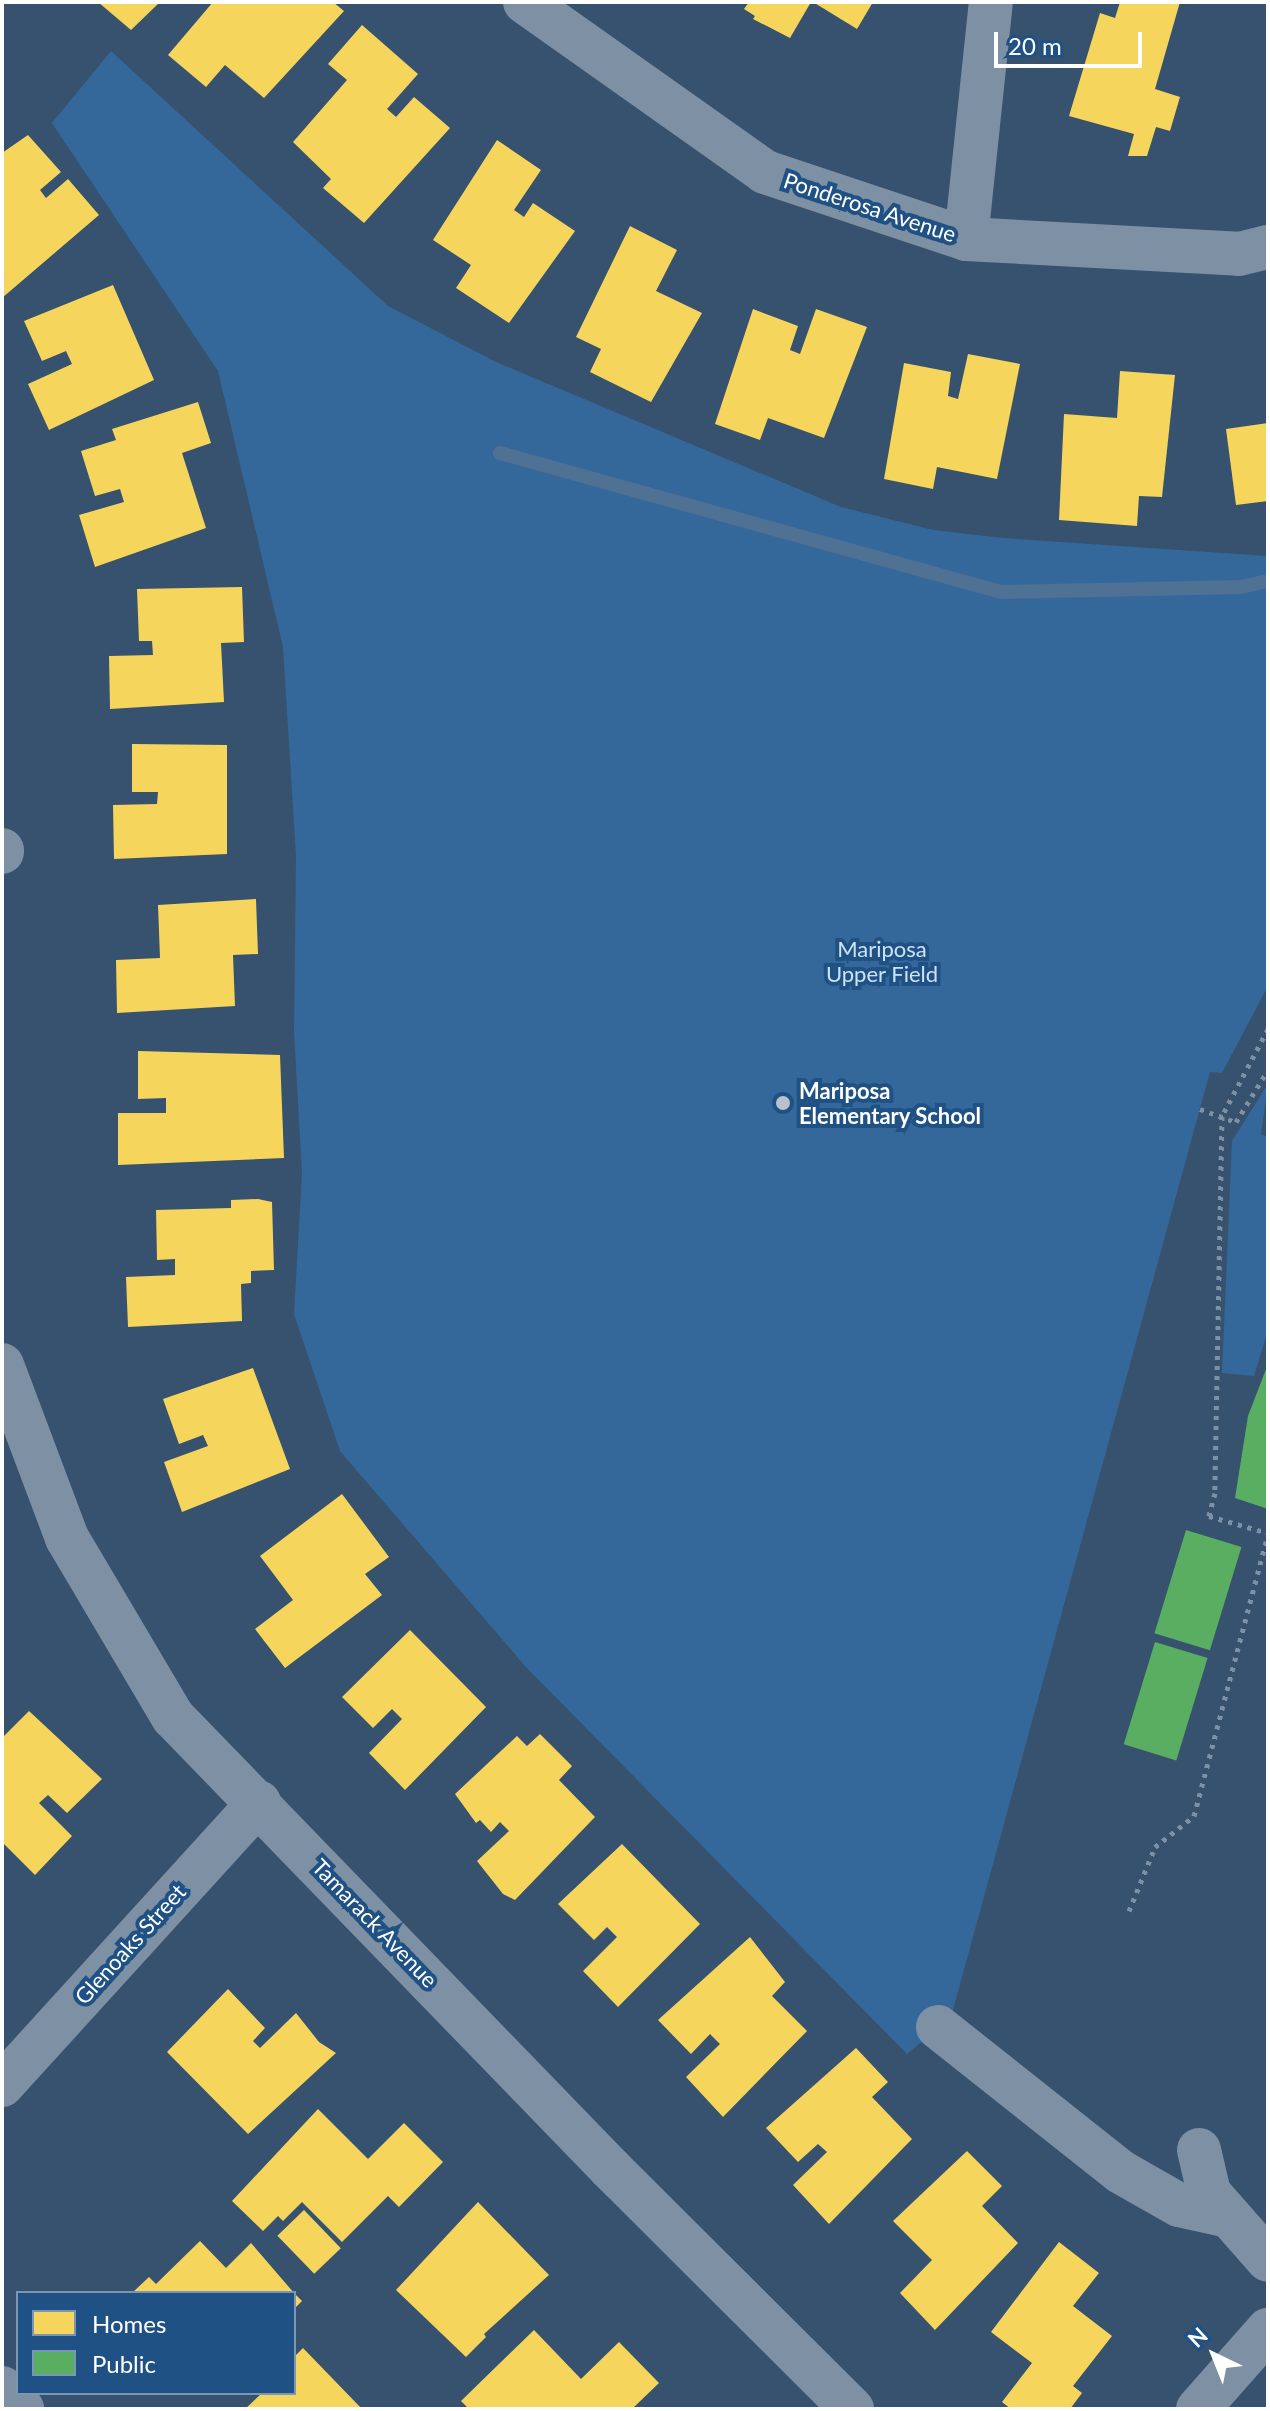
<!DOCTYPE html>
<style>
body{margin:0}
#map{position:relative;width:1270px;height:2411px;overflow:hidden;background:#37526e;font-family:Lato,sans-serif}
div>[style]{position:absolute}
.green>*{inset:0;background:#34689a}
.homes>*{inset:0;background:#f6d55c;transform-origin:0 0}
.public>*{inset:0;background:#5aae61;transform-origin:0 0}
.stream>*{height:14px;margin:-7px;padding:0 7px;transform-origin:7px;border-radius:7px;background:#4f7194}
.path>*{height:5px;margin-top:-2.5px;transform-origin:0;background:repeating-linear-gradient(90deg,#7d90a4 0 4px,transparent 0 10px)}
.minor>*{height:44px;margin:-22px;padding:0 22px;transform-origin:22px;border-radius:22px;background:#7d90a4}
.dots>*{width:22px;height:22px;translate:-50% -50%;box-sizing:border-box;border:4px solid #205184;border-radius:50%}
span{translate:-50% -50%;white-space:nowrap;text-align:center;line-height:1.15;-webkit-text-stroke:8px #205184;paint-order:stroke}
.street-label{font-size:22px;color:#fff}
.park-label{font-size:22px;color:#cce2f7}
.poi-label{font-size:22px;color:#fff;font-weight:700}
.left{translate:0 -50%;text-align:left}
.frame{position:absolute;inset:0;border:4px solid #fff;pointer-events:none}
.legend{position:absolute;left:16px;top:2291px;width:280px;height:104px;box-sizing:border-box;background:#205184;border:2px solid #7997b5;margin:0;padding:10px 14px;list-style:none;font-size:24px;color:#fff}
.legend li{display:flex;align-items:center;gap:16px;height:40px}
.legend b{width:40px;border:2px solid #7997b5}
.north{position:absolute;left:1174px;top:2315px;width:80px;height:80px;-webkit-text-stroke:6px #205184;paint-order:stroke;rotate:317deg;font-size:22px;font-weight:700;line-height:32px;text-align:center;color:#fff}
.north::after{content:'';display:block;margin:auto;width:28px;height:36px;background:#fff;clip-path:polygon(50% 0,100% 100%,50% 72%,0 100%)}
.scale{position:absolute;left:994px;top:32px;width:148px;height:36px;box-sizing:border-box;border:4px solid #fff;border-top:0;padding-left:10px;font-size:24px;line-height:28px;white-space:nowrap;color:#fff;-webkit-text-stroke:6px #205184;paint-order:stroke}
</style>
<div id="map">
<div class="green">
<div style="clip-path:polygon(111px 51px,388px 306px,496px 362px,841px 507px,933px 530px,1003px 538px,1268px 556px,1268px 986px,1222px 1073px,1210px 1072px,951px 2017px,907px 2054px,525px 1666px,340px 1451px,294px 1314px,302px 1174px,294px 1032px,296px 856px,283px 647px,218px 371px,52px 123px)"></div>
<div style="clip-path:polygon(1268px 1084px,1261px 1134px,1268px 1137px,1268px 1330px,1254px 1376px,1222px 1373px,1232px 1141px)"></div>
</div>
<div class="homes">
<div style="clip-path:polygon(98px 2px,160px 2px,131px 30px)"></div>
<div style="clip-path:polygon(213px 2px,333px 2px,344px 11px,264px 98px,225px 65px,206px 87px,168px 55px)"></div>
<div style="clip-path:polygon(749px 2px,811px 2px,790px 38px,753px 19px,755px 16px,744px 9px)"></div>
<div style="clip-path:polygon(813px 2px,873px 2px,857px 29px)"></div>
<div style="clip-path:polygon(1120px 2px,1180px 2px,1155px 89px,1180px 97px,1170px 131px,1156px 127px,1147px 156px,1128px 156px,1134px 134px,1069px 116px,1100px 13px,1115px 18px)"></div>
<div style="clip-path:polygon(362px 25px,418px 74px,387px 109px,396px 117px,414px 97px,450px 128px,364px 223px,323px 188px,331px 179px,293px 142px,347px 80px,328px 64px)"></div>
<div style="clip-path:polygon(28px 135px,61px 172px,40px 190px,46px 198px,68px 179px,99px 215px,2px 298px,2px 153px)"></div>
<div style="clip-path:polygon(497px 140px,541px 170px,514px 210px,524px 217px,533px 203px,575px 231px,509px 323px,456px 288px,471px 265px,433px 240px)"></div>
<div style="clip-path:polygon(630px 226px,677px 250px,656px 291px,702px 313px,651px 402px,590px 372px,601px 349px,576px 337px)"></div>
<div style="clip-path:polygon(113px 285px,154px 380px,49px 430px,28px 384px,72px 364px,66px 351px,42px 361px,24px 321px)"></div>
<div style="clip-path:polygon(753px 309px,798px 326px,790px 350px,800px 354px,816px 309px,867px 327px,824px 438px,768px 418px,760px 440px,715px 424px)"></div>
<div style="clip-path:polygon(968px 354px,1020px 364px,997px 479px,937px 467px,933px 489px,884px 479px,904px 363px,951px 372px,948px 396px,958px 399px)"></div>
<div style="clip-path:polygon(1120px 371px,1175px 375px,1162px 497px,1139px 496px,1137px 526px,1059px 520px,1064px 414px,1117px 418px)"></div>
<div style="clip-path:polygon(198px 402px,211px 443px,182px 453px,206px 528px,95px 567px,79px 515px,124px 502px,120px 489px,95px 496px,81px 451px,116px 440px,112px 429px)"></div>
<div style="clip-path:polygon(1268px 423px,1268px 501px,1236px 505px,1226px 429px)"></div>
<div style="clip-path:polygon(242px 587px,244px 642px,221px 643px,224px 702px,110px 709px,109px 656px,153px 655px,152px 641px,139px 641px,137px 589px)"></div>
<div style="clip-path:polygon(132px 744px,227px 745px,227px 854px,114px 859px,113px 805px,157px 804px,158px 792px,132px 792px)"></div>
<div style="clip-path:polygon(256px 899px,258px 954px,233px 955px,235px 1006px,117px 1013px,116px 960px,160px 958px,158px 905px)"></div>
<div style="clip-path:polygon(138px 1051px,280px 1055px,284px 1158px,118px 1165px,118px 1113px,166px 1113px,166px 1098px,138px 1099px)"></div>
<div style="clip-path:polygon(258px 1199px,272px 1202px,274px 1270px,251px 1271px,251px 1283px,241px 1284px,242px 1321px,128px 1327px,126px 1277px,175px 1275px,175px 1259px,157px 1260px,156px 1210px,231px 1208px,231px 1200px)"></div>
<div style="clip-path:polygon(253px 1368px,290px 1469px,182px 1512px,164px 1462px,208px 1446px,203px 1435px,179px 1444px,163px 1399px)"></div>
<div style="clip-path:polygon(342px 1494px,389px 1557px,365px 1574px,382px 1595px,285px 1668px,255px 1629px,293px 1600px,260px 1556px)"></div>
<div style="clip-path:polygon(410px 1630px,486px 1707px,405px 1790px,369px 1753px,402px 1719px,392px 1709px,373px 1728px,342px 1697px)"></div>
<div style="clip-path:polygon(29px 1711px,102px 1779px,67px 1813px,48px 1795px,39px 1803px,72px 1836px,35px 1875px,2px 1842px,2px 1738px)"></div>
<div style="clip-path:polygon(540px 1734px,572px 1766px,559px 1780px,595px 1817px,515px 1900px,503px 1894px,477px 1861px,509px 1831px,500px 1822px,491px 1832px,480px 1820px,476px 1823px,455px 1794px,517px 1736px,527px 1746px)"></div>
<div style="clip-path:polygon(622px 1844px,700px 1924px,618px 2007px,583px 1971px,617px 1937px,607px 1927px,594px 1940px,558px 1904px)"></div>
<div style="clip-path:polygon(750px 1937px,785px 1982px,772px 1996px,807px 2031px,723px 2117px,686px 2077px,720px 2044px,710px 2034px,691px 2054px,658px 2020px)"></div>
<div style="clip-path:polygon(228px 1989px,265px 2028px,253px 2041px,260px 2048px,296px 2013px,319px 2042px,336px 2053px,248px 2134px,167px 2052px)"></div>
<div style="clip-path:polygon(856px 2048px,888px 2082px,872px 2097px,912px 2139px,829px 2224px,793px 2185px,827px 2152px,818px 2144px,798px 2162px,766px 2128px)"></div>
<div style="clip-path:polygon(318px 2109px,368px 2159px,404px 2123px,443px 2162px,399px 2207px,388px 2196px,342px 2242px,302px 2202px,283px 2221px,278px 2216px,263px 2231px,232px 2201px)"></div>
<div style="clip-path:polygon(967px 2151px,1002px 2186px,982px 2206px,1018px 2243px,935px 2330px,900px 2293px,932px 2260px,893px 2221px)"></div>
<div style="clip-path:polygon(478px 2202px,549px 2275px,484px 2334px,486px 2337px,466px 2357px,396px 2290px)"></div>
<div style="left:304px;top:2210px;width:53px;height:37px;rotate:46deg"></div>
<div style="clip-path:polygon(200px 2241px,226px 2268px,251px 2243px,294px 2293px,132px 2293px,149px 2277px,156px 2284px)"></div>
<div style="clip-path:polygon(1059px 2242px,1099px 2273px,1073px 2306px,1112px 2336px,1073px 2386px,1082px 2393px,1070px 2409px,1011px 2409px,1002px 2402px,1032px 2363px,991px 2332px)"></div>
<div style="clip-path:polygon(294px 2293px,302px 2301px,294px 2309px)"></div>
<div style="clip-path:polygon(534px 2330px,581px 2379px,619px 2342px,659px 2383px,632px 2409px,469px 2409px,461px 2401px)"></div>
<div style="clip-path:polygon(303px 2348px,362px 2409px,245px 2409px,262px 2393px,294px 2393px,294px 2357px)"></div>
</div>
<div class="public">
<div style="clip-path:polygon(1268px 1364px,1268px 1509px,1235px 1498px,1248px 1416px)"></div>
<div style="left:1186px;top:1530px;width:58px;height:108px;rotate:17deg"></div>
<div style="left:1155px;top:1642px;width:55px;height:107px;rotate:17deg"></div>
</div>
<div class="stream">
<div style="left:500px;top:453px;width:520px;rotate:15.51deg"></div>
<div style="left:1001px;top:592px;width:240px;rotate:-1.2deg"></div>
<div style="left:1241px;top:587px;width:28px;rotate:-13deg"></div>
</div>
<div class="path">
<div style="left:1268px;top:1029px;width:98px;rotate:117.9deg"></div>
<div style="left:1222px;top:1116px;width:377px;rotate:91.1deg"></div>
<div style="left:1215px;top:1493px;width:24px;rotate:105deg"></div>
<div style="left:1209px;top:1516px;width:61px;rotate:16.1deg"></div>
<div style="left:1200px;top:1109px;width:38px;rotate:20deg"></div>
<div style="left:1236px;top:1122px;width:61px;rotate:-58.4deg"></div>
<div style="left:1129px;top:1911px;width:69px;rotate:-67.9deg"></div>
<div style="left:1155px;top:1847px;width:50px;rotate:-38.5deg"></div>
<div style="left:1194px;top:1816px;width:292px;rotate:-75.3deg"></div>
</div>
<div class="minor">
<div style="left:525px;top:2px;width:294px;rotate:35.3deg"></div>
<div style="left:765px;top:172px;width:212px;rotate:18.4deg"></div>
<div style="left:966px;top:239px;width:273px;rotate:3.1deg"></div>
<div style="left:1239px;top:254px;width:30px;rotate:-14deg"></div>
<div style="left:966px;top:239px;width:238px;rotate:-84deg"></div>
<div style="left:2px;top:850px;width:2px;rotate:90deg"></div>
<div style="left:2px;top:1365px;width:185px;rotate:69.4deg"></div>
<div style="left:67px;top:1538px;width:208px;rotate:59.4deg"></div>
<div style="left:173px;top:1717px;width:628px;rotate:45.9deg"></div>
<div style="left:610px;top:2168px;width:342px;rotate:44.9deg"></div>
<div style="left:938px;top:2027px;width:233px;rotate:38.4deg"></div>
<div style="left:1121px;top:2172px;width:67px;rotate:29.6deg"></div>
<div style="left:1179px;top:2205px;width:51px;rotate:12.4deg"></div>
<div style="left:2px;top:2085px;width:382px;rotate:-47.7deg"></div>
<div style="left:1199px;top:2150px;width:44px;rotate:76.9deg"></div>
<div style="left:1209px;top:2193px;width:89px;rotate:48.6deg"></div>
<div style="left:2px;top:2388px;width:29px;rotate:46deg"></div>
<div style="left:1198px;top:2409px;width:106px;rotate:-48.5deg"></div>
</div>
<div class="dots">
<div style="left:783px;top:1103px;background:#b9c2cc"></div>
</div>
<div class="street-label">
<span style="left:870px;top:207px;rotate:18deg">Ponderosa Avenue</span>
<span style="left:375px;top:1923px;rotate:46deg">Tamarack Avenue</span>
<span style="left:130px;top:1944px;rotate:-48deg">Glenoaks Street</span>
</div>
<div class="park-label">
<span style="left:882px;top:961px">Mariposa<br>Upper Field</span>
</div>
<div class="poi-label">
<span class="left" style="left:799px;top:1103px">Mariposa<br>Elementary School</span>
</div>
<div class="frame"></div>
<ul class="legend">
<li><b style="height:22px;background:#f6d55c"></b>Homes</li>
<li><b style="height:22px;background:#5aae61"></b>Public</li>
</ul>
<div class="north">N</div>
<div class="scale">20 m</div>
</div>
